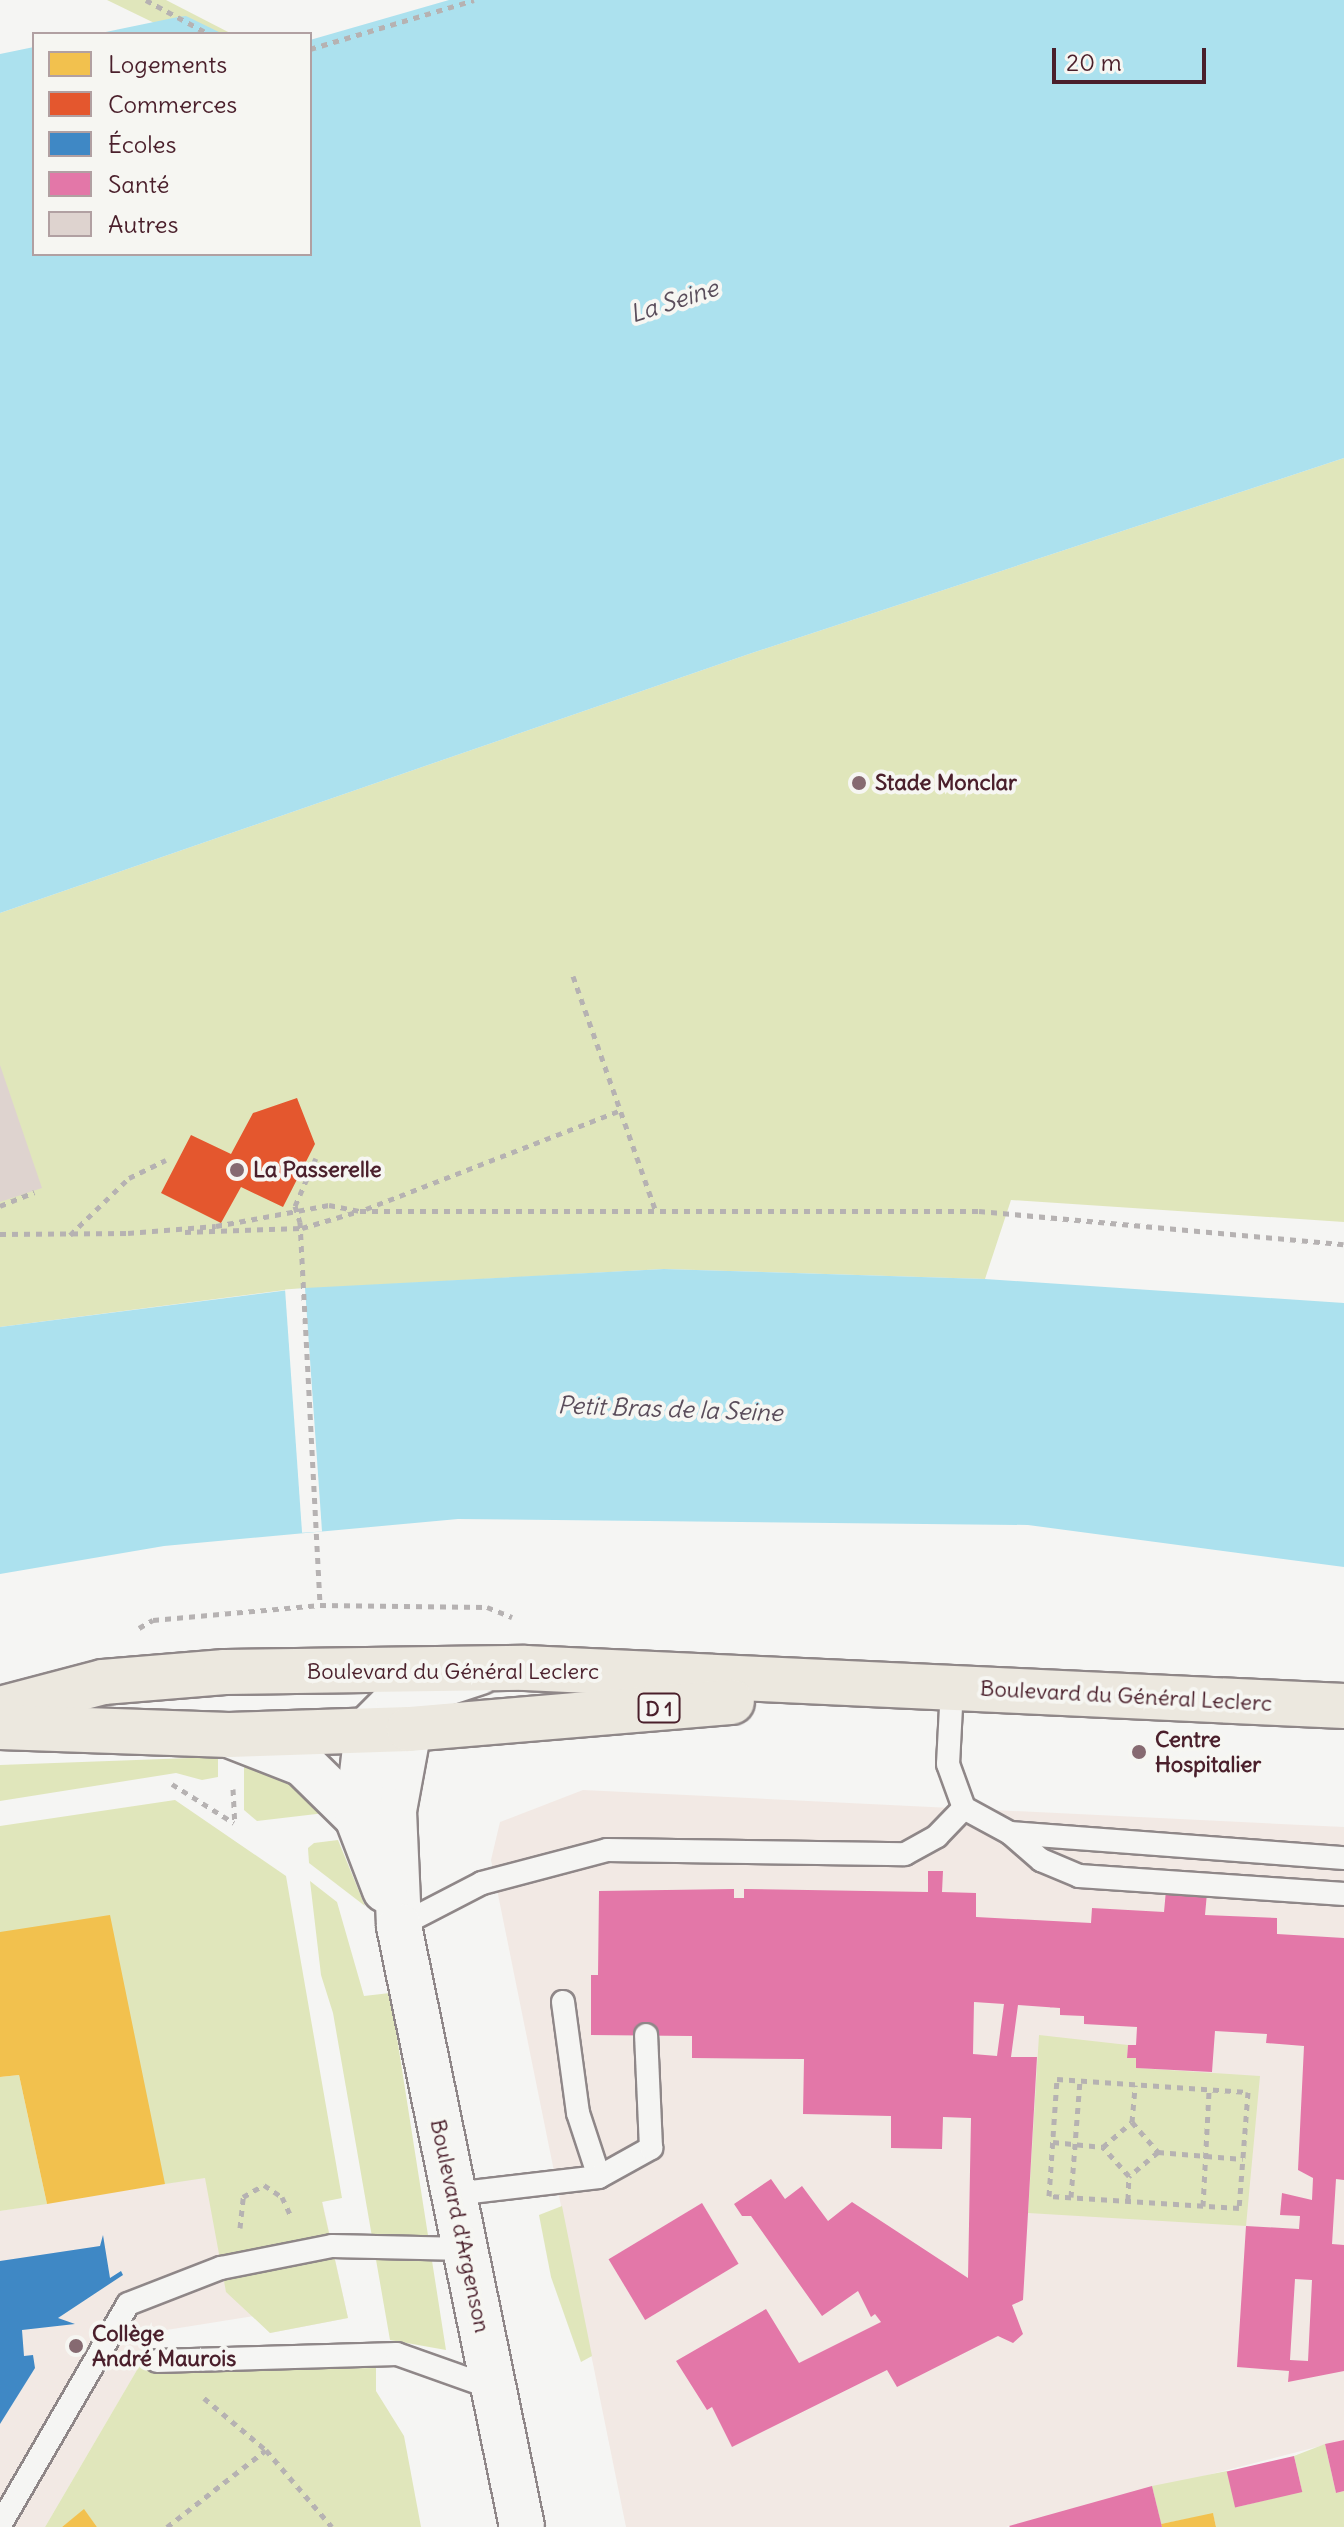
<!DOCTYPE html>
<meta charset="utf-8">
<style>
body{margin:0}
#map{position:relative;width:1344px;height:2527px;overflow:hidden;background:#f5f5f3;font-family:Delius,sans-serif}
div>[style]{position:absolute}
.built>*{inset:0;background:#f2e9e4}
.green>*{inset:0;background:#e0e6bb}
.water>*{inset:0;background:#ace1ee}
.pier>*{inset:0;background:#f5f5f3;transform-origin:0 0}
.homes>*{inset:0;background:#f2c14e}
.shops>*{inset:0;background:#e4572e}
.schools>*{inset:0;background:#3f88c5}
.health>*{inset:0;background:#e377a8;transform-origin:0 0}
.building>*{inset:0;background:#ded3cf}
.path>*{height:5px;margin-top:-2.5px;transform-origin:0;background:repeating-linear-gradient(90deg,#b6b2b2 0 6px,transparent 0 12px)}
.roads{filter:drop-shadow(2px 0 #8f8788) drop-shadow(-2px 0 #8f8788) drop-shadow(0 2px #8f8788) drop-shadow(0 -2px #8f8788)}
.lane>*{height:22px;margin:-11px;padding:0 11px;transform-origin:11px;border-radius:11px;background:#f5f5f3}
.street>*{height:44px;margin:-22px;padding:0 22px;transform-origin:22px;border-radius:22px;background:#f5f5f3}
.primary>*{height:44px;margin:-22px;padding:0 22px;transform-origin:22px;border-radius:22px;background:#ece8df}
.path-bridge>*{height:5px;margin-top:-2.5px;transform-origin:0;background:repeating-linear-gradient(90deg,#b6b2b2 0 6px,transparent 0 12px)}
.dots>*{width:22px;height:22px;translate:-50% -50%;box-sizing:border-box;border:4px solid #f6f6f2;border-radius:50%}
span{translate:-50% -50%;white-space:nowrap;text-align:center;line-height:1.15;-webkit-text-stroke:8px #f6f6f2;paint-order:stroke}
.shield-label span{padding:2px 6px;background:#f6f6f2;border:2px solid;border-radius:6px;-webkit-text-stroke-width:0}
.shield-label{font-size:20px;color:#4a1f2b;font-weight:700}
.poi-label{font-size:22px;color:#4a1f2b;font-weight:700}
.left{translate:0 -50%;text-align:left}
.street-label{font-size:22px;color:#4a1f2b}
.water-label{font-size:24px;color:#5a4d5b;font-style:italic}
.legend{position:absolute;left:32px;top:32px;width:280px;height:224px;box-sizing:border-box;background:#f6f6f2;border:2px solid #b1a0a2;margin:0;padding:10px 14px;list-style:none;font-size:24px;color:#4a1f2b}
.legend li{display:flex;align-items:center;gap:16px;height:40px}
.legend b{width:40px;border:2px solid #b1a0a2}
.scale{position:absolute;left:1052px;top:48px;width:154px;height:36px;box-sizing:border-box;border:4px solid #4a1f2b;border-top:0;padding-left:10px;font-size:24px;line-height:28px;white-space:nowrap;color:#4a1f2b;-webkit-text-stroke:6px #f6f6f2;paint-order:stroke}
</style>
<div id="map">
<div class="built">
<div style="clip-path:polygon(583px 1790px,1344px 1827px,1344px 2440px,1006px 2527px,626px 2527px,491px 1860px,500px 1822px)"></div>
<div style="clip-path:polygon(313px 2159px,348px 2318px,270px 2333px,254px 2316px,160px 2331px,45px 2527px,0 2527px,0 2211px)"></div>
</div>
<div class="green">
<div style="clip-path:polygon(107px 0,166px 0,232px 34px,177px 34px)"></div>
<div style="clip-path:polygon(1344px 458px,1344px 1222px,1011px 1200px,985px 1279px,664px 1269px,285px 1290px,0 1327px,0 913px,749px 654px)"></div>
<div style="clip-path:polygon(218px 1757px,218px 1777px,202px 1780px,176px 1773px,0 1801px,0 1765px)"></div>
<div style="clip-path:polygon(244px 1763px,296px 1777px,325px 1813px,257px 1821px,244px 1810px)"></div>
<div style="clip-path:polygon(175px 1800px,286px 1876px,342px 2198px,322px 2202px,348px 2318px,270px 2333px,226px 2292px,205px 2178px,165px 2184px,0 1932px,0 1826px)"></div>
<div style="clip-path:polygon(338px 1840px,365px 1906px,309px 1863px,308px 1848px,314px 1843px)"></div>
<div style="clip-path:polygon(310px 1881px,337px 1902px,364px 1996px,390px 1993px,446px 2350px,390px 2340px,333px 2013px,321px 1975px)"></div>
<div style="clip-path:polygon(1039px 2035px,1128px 2045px,1127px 2057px,1136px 2058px,1137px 2068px,1260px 2076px,1246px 2226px,1028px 2213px)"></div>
<div style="clip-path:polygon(19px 2075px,47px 2204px,0 2211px,0 2077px)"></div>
<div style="clip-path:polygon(562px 2206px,592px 2356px,581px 2362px,551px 2277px,539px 2215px)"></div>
<div style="clip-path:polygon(144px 2358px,161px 2371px,376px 2368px,376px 2391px,404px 2436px,421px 2527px,97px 2527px,84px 2510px,62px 2527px,45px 2527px)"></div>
<div style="clip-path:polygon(1325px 2444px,1336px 2493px,1344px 2491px,1344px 2527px,1216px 2527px,1213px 2514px,1161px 2524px,1152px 2486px,1227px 2471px,1237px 2507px,1302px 2491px,1294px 2456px)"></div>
</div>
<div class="water">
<div style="clip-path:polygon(449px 0,1344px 0,1344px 458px,749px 654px,0 913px,0 54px,34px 47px,34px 254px,310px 254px,310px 40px)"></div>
<div style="clip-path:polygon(186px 16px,223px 34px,96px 34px,178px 17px)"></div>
<div style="clip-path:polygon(664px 1269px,985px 1279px,1344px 1303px,1344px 1567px,1028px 1525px,458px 1519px,164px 1546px,0 1574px,0 1327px,305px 1288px)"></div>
</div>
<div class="pier">
<div style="left:305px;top:1288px;width:244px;height:20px;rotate:86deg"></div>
</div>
<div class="homes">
<div style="clip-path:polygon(110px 1915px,165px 2184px,47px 2204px,19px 2075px,0 2077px,0 1932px)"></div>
<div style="clip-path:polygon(84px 2509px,97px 2527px,62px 2527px)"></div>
<div style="clip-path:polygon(1213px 2513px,1216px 2527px,1162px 2527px,1161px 2524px)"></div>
</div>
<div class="shops">
<div style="clip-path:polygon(297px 1098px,315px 1144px,283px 1207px,241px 1187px,221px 1223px,161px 1193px,191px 1135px,231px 1154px,253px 1113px)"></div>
</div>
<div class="schools">
<div style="clip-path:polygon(103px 2235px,110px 2278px,121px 2271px,123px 2275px,58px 2318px,75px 2324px,22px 2330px,24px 2356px,33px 2355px,35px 2368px,0 2424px,0 2261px,100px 2246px)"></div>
</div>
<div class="health">
<div style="clip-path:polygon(evenodd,928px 1871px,943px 1871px,942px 1892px,976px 1893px,976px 1917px,1091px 1923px,1092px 1908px,1164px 1912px,1166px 1890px,1207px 1893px,1205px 1915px,1277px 1918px,1277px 1934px,1344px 1938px,1344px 2180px,1336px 2179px,1332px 2244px,1344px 2245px,1344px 2371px,1288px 2382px,1289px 2371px,1237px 2367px,1246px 2226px,1299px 2229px,1300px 2216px,1280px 2215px,1282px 2193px,1312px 2200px,1313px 2178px,1298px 2170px,1304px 2046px,1266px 2043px,1267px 2034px,1215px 2031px,1212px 2072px,1136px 2068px,1136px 2058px,1127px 2058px,1128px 2045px,1136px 2045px,1137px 2027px,1084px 2024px,1084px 2016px,1060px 2015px,1060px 2008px,1018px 2005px,1011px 2057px,1037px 2057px,1023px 2300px,1012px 2305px,1023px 2334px,1013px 2343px,998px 2336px,897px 2387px,887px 2370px,732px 2447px,712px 2407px,707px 2410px,676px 2361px,766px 2309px,799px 2363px,881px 2322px,875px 2314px,871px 2317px,858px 2291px,822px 2316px,751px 2216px,742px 2216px,734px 2204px,771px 2179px,785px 2199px,802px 2186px,828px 2221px,852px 2202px,968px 2278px,971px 2118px,943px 2117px,942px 2149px,891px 2148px,891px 2116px,803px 2114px,804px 2059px,692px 2058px,692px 2036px,591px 2035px,591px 1975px,598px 1975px,599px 1891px,734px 1889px,734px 1898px,744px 1898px,744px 1889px,928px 1892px,928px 1871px,974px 2002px,1004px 2004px,997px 2056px,973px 2054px,974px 2002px,928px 1871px,1295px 2279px,1312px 2280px,1308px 2361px,1290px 2360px,1295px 2279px)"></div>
<div style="left:702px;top:2203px;width:71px;height:109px;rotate:59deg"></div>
<div style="clip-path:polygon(1344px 2440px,1344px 2491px,1336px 2493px,1325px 2444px)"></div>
<div style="left:1294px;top:2456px;width:37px;height:69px;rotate:77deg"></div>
<div style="clip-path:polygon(1152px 2486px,1162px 2527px,1010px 2527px,1009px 2526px)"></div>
</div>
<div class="building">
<div style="clip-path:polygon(0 1065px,42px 1188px,0 1202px)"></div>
</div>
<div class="path">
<div style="left:146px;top:0;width:72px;rotate:28.4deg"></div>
<div style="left:310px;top:49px;width:171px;rotate:-16.6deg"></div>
<div style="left:573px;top:976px;width:250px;rotate:70.6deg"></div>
<div style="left:0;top:1206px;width:37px;rotate:-22deg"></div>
<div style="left:295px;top:1206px;width:52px;rotate:-66.4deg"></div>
<div style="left:366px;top:1209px;width:271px;rotate:-21.2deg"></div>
<div style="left:300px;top:1222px;width:384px;rotate:87deg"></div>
<div style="left:185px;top:1232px;width:117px;rotate:-2deg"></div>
<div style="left:302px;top:1228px;width:56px;rotate:-16.5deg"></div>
<div style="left:128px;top:1233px;width:88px;rotate:-4.5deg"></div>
<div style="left:216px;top:1226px;width:115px;rotate:-10.5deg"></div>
<div style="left:329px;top:1205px;width:32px;rotate:11deg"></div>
<div style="left:360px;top:1211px;width:619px"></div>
<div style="left:979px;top:1211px;width:366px;rotate:5.2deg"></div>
<div style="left:0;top:1234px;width:131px;rotate:-0.4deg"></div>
<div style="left:70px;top:1235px;width:82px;rotate:-44deg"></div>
<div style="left:129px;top:1178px;width:41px;rotate:-25.9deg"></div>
<div style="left:139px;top:1628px;width:16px;rotate:-30deg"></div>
<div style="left:153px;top:1620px;width:168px;rotate:-5.1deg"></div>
<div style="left:320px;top:1605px;width:167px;rotate:0.7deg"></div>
<div style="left:487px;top:1607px;width:27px;rotate:22deg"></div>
<div style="left:172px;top:1784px;width:73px;rotate:32.2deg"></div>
<div style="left:233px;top:1789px;width:35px;rotate:87deg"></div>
<div style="left:1057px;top:2079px;width:191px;rotate:3.9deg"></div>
<div style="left:1248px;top:2092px;width:116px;rotate:94.4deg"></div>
<div style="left:1239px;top:2208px;width:190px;rotate:-176.4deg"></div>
<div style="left:1049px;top:2196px;width:117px;rotate:-86.1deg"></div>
<div style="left:1132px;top:2122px;width:40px;rotate:49deg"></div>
<div style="left:1158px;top:2152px;width:38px;rotate:140deg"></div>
<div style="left:1129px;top:2176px;width:39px;rotate:-132deg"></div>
<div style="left:1103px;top:2147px;width:38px;rotate:-41deg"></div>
<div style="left:1132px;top:2122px;width:37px;rotate:-85deg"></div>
<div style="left:1053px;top:2142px;width:50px;rotate:5.7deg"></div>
<div style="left:1158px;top:2152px;width:85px;rotate:4.7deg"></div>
<div style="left:1071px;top:2197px;width:116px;rotate:-85.6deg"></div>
<div style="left:1128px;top:2200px;width:24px;rotate:-88deg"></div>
<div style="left:1203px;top:2206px;width:116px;rotate:-87deg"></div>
<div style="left:240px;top:2228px;width:31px;rotate:-84deg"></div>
<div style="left:243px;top:2197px;width:24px;rotate:-30deg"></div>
<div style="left:264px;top:2185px;width:22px;rotate:34deg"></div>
<div style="left:282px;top:2197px;width:23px;rotate:65deg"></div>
<div style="left:204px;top:2398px;width:81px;rotate:40deg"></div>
<div style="left:266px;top:2450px;width:101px;rotate:49.4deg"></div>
<div style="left:167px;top:2527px;width:125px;rotate:-37.9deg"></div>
</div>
<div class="roads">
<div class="lane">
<div style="left:952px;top:1688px;width:76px;rotate:93deg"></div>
<div style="left:948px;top:1764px;width:47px;rotate:70deg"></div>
<div style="left:964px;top:1808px;width:52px;rotate:28.5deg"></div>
<div style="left:1010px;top:1833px;width:335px;rotate:4.3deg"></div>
<div style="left:1011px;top:1834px;width:40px;rotate:41deg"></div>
<div style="left:1041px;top:1860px;width:41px;rotate:22.8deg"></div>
<div style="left:1079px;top:1876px;width:266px;rotate:3.9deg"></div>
<div style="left:399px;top:1926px;width:93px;rotate:-27.4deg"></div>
<div style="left:482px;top:1883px;width:129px;rotate:-14.8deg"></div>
<div style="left:607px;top:1850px;width:298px;rotate:0.8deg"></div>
<div style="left:905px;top:1854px;width:37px;rotate:-29deg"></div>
<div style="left:937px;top:1836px;width:39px;rotate:-46deg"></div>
<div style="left:563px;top:2002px;width:112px;rotate:82.3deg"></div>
<div style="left:578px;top:2113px;width:67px;rotate:71.8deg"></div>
<div style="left:454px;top:2194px;width:146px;rotate:-6.7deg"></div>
<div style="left:599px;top:2177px;width:60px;rotate:-29.1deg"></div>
<div style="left:651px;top:2148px;width:113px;rotate:-92.5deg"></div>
<div style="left:157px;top:2361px;width:240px;rotate:-1.7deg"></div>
<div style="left:397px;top:2354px;width:102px;rotate:19.5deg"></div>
<div style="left:0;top:2525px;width:255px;rotate:-59.9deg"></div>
<div style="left:128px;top:2304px;width:100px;rotate:-21.2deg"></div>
<div style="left:221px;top:2268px;width:113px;rotate:-11.2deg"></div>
<div style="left:332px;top:2246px;width:133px;rotate:1.3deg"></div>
</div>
<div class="street">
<div style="left:409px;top:1729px;width:83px;rotate:100.4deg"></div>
<div style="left:394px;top:1811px;width:115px;rotate:87.5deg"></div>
<div style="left:399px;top:1926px;width:613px;rotate:78.43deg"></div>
<div style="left:229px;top:1735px;width:79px;rotate:21.4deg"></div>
<div style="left:303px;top:1764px;width:76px;rotate:44.5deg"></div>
<div style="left:357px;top:1817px;width:78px;rotate:69deg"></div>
<div style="left:357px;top:1817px;width:88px;rotate:-83.4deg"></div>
<div style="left:367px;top:1730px;width:44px;rotate:-45deg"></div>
<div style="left:398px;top:1699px;width:86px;rotate:-18.2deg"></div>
</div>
<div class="primary">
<div style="left:0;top:1709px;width:106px;rotate:-14.7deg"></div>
<div style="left:103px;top:1682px;width:122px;rotate:-4.7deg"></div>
<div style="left:225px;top:1672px;width:300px;rotate:-0.8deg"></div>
<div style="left:525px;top:1668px;width:820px;rotate:2.66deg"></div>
<div style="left:0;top:1727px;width:229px;rotate:2deg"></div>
<div style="left:229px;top:1735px;width:180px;rotate:-1.9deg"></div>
<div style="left:409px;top:1729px;width:324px;rotate:-4.8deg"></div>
</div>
</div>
<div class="path-bridge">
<div style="left:295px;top:1206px;width:17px;rotate:73deg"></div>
</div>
<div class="dots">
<div style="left:859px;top:783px;background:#866a71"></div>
<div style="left:237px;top:1170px;background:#866a71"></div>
<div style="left:1139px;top:1752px;background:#866a71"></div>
<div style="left:76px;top:2346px;background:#866a71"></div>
</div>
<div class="shield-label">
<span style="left:659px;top:1708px">D 1</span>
</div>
<div class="poi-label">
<span class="left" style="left:875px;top:783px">Stade Monclar</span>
<span class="left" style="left:253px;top:1170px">La Passerelle</span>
<span class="left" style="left:1155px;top:1752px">Centre<br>Hospitalier</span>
<span class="left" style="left:92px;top:2346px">Collège<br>André Maurois</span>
</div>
<div class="street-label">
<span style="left:453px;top:1672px">Boulevard du Général Leclerc</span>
<span style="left:1126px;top:1696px;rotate:3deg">Boulevard du Général Leclerc</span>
<span style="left:460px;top:2226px;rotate:78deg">Boulevard d'Argenson</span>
</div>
<div class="water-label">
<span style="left:674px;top:301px;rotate:-18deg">La Seine</span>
<span style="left:670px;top:1409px;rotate:2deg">Petit Bras de la Seine</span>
</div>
<ul class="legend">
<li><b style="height:22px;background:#f2c14e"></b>Logements</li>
<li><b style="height:22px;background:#e4572e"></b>Commerces</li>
<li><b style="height:22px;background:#3f88c5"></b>Écoles</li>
<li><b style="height:22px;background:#e377a8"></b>Santé</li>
<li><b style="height:22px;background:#ded3cf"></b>Autres</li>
</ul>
<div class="scale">20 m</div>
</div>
